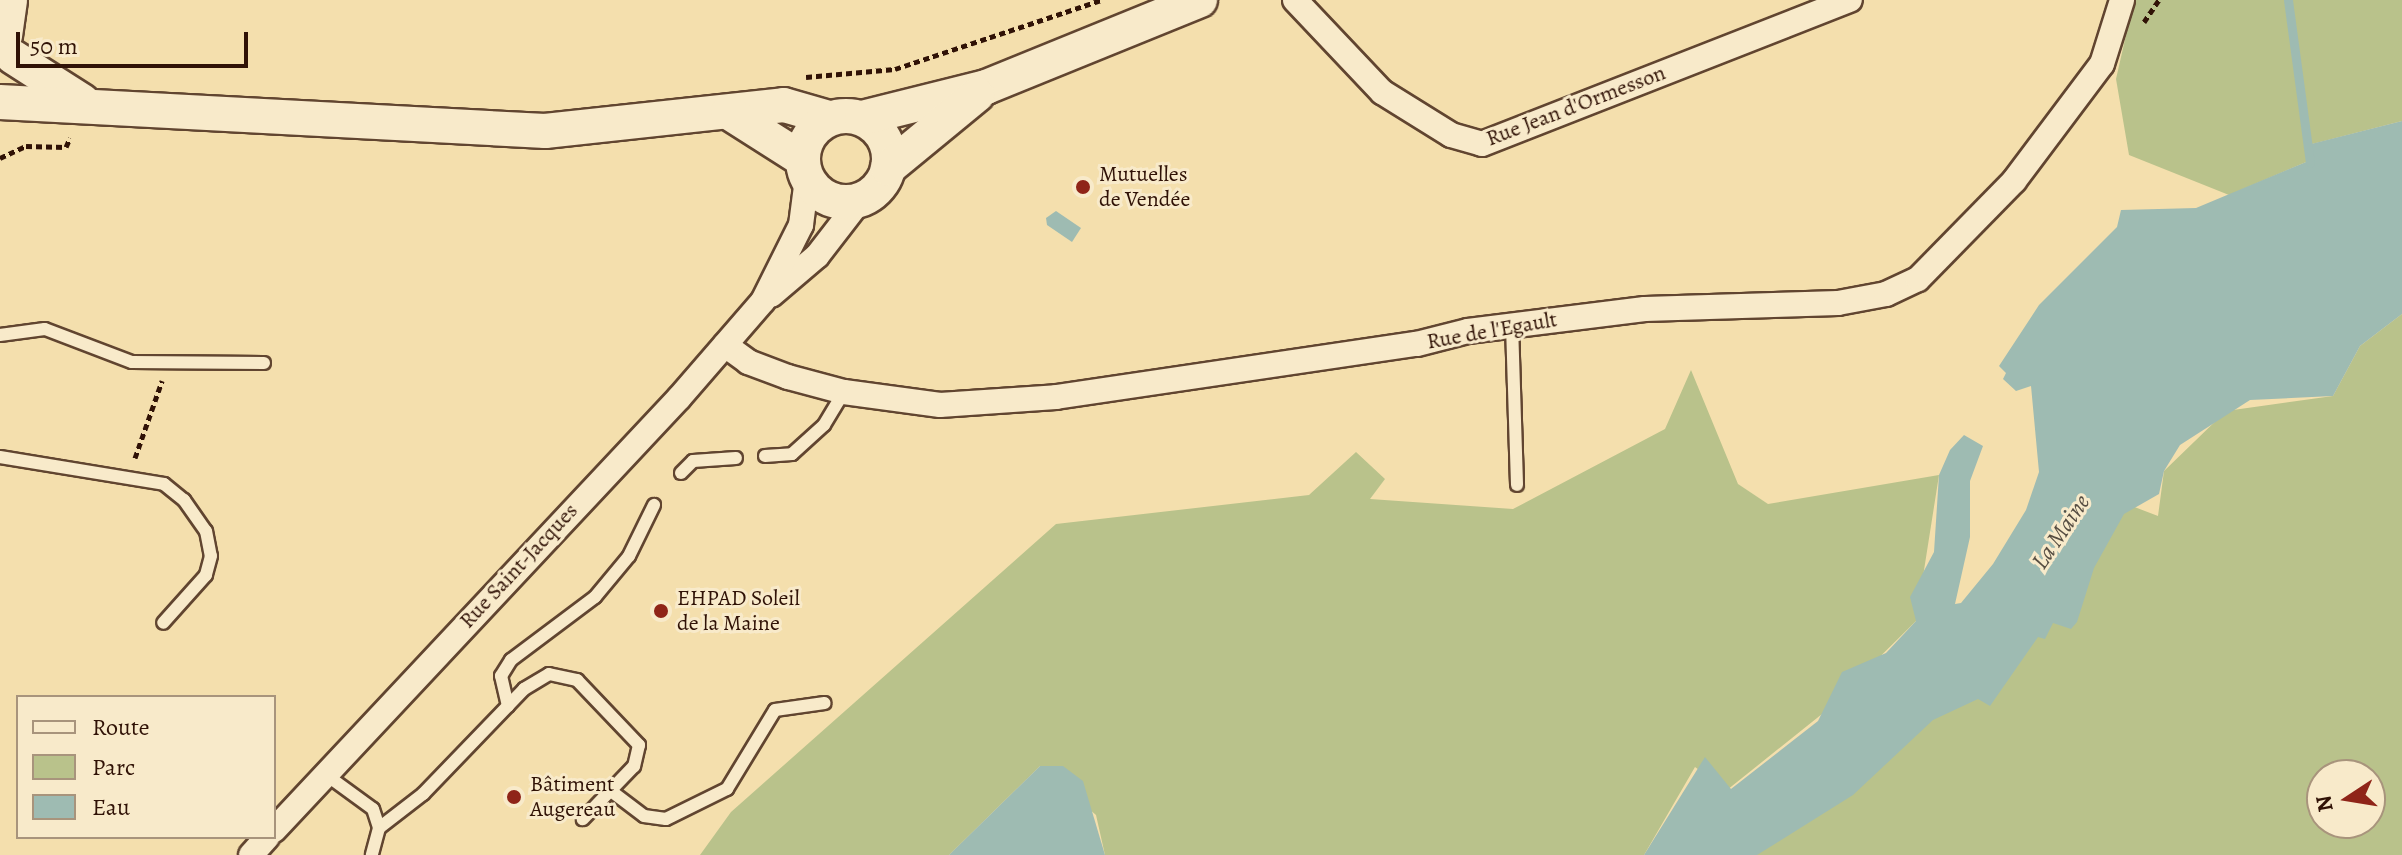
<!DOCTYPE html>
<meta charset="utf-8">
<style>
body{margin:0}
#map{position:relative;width:2402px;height:855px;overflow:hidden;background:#f4dfad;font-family:Alegreya,serif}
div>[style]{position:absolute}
.green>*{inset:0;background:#b9c28b}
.water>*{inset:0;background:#9ebbb2}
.stream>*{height:9px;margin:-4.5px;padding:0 4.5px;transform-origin:4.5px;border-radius:4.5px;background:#9ebbb2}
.path>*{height:5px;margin-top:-2.5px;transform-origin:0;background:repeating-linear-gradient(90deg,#301206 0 6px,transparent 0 10px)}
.roads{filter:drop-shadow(2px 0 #614530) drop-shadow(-2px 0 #614530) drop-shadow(0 2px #614530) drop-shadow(0 -2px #614530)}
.lane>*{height:12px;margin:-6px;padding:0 6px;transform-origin:6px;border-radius:6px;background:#f8eaca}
.street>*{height:24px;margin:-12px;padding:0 12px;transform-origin:12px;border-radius:12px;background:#f8eaca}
.secondary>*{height:34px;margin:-17px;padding:0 17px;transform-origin:17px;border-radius:17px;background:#f8eaca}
.secondary>.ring{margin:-17px;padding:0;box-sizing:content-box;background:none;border:34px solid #f8eaca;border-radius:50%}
.dots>*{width:22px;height:22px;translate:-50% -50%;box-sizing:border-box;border:4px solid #f8eaca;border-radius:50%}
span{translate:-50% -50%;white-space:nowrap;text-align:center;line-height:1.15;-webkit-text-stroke:6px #f8eaca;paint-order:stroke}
.street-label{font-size:22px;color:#301206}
.poi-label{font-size:22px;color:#301206}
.left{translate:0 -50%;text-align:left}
.water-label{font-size:24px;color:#564d42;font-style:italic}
.legend{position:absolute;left:16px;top:695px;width:260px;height:144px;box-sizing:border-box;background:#f8eaca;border:2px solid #a8947c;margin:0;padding:10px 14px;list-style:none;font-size:24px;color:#301206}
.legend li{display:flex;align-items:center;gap:16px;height:40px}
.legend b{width:40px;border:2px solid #a8947c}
.north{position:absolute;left:2306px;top:759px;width:80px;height:80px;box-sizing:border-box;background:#f8eaca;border:2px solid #a8947c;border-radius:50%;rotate:258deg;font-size:22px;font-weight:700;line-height:32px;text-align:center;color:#301206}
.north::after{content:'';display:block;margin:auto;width:28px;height:36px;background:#8f2418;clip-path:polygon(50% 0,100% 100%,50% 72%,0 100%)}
.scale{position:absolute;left:16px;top:32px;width:232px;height:36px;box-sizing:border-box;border:4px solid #301206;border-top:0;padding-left:10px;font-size:24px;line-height:28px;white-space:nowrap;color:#301206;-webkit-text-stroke:6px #f8eaca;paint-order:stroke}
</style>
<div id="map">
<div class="green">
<div style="clip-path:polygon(2134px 0,2402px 0,2402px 121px,2312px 144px,2306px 162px,2229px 195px,2129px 155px,2116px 79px)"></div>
<div style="clip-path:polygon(evenodd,2402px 314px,2402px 855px,1722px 855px,2124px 503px,2158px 516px,2164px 471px,2226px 411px,2333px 396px,2360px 346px,2402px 314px,2322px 775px,2370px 775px,2370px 823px,2322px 823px,2322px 775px)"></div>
<div style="clip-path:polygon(1691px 370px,1738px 484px,1768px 504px,1939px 475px,1916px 621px,1822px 714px,1727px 790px,1695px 767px,1644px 855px,1105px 855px,1096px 815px,1040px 766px,949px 855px,700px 855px,731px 812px,1056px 524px,1309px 495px,1356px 452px,1385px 479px,1370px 499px,1513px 509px,1665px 429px)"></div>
</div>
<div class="water">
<div style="clip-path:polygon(2402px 121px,2402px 314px,2360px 346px,2333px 396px,2250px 400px,2180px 445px,2164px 471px,2159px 494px,2124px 514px,2094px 568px,2077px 622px,2071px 629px,2053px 623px,2045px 639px,2038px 637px,1990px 706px,1978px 699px,1933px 720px,1853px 795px,1757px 855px,1644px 855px,1705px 757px,1731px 789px,1818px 721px,1842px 672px,1886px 653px,1916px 621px,1910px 597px,1934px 552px,1939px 475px,1950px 450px,1964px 435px,1983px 446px,1970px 481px,1970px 537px,1955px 604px,1961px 603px,1993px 564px,2026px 510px,2039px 472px,2031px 386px,2016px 391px,2003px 379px,2006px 373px,1999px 366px,2039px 305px,2117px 227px,2121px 210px,2196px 208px,2306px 162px,2311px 144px)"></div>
<div style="clip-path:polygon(1056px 211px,1081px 228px,1072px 242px,1047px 225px,1046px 218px)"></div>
<div style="clip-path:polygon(1040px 766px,1063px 766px,1083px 781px,1105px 855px,949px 855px)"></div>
</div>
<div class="stream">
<div style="left:2288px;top:0;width:164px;rotate:82.3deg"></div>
</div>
<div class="path">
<div style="left:2144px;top:22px;width:27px;rotate:-56deg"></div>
<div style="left:806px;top:77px;width:89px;rotate:-5.1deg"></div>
<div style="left:895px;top:69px;width:217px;rotate:-18.5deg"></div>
<div style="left:0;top:158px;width:29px;rotate:-25deg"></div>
<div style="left:26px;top:146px;width:40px;rotate:1.4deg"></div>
<div style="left:66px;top:147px;width:10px;rotate:-66deg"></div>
<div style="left:135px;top:458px;width:82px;rotate:-70.7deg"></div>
</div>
<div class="roads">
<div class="lane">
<div style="left:1512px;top:325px;width:160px;rotate:88.2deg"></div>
<div style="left:0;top:335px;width:45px;rotate:-7.6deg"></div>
<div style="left:45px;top:329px;width:93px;rotate:20.8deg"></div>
<div style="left:132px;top:362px;width:132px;rotate:0.4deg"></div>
<div style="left:765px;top:456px;width:27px;rotate:-4deg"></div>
<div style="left:792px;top:454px;width:43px;rotate:-42.2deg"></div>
<div style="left:824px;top:425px;width:39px;rotate:-59deg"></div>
<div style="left:0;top:457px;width:166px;rotate:9.3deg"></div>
<div style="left:164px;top:484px;width:26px;rotate:39deg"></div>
<div style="left:184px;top:500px;width:38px;rotate:55deg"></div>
<div style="left:206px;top:531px;width:25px;rotate:79deg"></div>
<div style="left:211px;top:556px;width:20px;rotate:105deg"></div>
<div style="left:206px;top:575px;width:64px;rotate:131.9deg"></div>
<div style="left:681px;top:473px;width:17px;rotate:-45deg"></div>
<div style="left:693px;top:461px;width:43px;rotate:-4deg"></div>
<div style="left:508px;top:706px;width:31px;rotate:-103deg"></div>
<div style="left:501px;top:676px;width:19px;rotate:-58deg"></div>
<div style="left:511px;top:660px;width:105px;rotate:-36.9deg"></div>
<div style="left:595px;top:597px;width:53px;rotate:-50.3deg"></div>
<div style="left:629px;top:556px;width:57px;rotate:-63.9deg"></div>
<div style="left:325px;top:774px;width:59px;rotate:36.1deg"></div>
<div style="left:373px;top:809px;width:20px;rotate:72deg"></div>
<div style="left:379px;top:828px;width:28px;rotate:105deg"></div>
<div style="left:611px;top:791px;width:41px;rotate:37.1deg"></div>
<div style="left:644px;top:816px;width:22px;rotate:8deg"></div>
<div style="left:666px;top:819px;width:68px;rotate:-26.2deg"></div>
<div style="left:727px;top:789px;width:92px;rotate:-58.7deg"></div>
<div style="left:775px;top:710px;width:50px;rotate:-8deg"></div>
<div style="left:379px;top:828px;width:56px;rotate:-37.7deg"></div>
<div style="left:423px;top:794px;width:146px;rotate:-46.1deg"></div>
<div style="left:524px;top:689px;width:29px;rotate:-31deg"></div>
<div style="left:549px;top:674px;width:29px;rotate:12deg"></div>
<div style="left:577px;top:680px;width:90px;rotate:46.4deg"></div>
<div style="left:639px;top:745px;width:22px;rotate:103deg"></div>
<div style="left:634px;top:766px;width:74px;rotate:133.9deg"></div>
</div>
<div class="street">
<div style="left:1295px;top:0;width:127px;rotate:46.6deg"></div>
<div style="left:1382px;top:92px;width:81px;rotate:31.9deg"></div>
<div style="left:1451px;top:135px;width:32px;rotate:16deg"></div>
<div style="left:1482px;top:144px;width:395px;rotate:-21.4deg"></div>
<div style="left:771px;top:295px;width:60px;rotate:-40.3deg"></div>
<div style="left:817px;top:256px;width:72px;rotate:-52.3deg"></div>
<div style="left:725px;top:345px;width:29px;rotate:36deg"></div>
<div style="left:748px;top:362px;width:43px;rotate:20.6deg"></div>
<div style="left:788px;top:377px;width:58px;rotate:15deg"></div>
<div style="left:844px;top:392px;width:97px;rotate:7.7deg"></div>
<div style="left:940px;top:405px;width:116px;rotate:-3.9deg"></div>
<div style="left:1056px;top:397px;width:365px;rotate:-8.4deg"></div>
<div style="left:1417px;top:344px;width:53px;rotate:-14.3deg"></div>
<div style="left:1468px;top:331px;width:178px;rotate:-7.1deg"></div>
<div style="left:1645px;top:309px;width:193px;rotate:-1.8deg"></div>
<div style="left:1838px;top:303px;width:49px;rotate:-10.6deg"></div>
<div style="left:1886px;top:294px;width:35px;rotate:-25deg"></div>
<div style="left:1918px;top:279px;width:137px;rotate:-45.6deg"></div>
<div style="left:2014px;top:181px;width:146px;rotate:-53.1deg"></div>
<div style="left:2102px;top:64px;width:67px;rotate:-72.6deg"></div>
<div style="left:274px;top:830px;width:592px;rotate:-46.85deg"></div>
<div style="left:679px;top:398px;width:128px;rotate:-49.1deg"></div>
<div style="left:763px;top:301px;width:85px;rotate:-63.4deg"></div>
<div style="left:801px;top:225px;width:46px;rotate:-82.6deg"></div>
<div style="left:251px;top:855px;width:24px;rotate:-48deg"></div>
</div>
<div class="secondary">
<div style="left:5px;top:36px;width:36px;rotate:-82deg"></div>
<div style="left:13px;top:57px;width:82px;rotate:32.5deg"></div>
<div style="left:0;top:102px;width:546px;rotate:3.05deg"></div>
<div style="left:545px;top:131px;width:240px;rotate:-6.2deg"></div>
<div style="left:784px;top:105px;width:47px;rotate:16.1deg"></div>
<div style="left:728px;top:112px;width:88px;rotate:32.4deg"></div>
<div class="ring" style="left:803px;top:116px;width:52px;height:52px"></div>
<div style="left:862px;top:118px;width:128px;rotate:-14deg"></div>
<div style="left:986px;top:87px;width:231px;rotate:-22.1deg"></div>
<div style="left:888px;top:168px;width:115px;rotate:-39.4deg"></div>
</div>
</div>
<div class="dots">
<div style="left:1083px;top:187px;background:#8f2418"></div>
<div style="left:661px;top:611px;background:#8f2418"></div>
<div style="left:514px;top:797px;background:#8f2418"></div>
</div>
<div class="street-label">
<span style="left:1576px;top:106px;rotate:-21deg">Rue Jean d'Ormesson</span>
<span style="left:1492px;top:331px;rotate:-10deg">Rue de l'Egault</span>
<span style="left:519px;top:566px;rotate:-47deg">Rue Saint-Jacques</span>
</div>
<div class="poi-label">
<span class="left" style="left:1099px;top:187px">Mutuelles<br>de Vendée</span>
<span class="left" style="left:677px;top:611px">EHPAD Soleil<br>de la Maine</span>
<span class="left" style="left:530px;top:797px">Bâtiment<br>Augereau</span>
</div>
<div class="water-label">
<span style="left:2061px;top:532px;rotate:-56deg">La Maine</span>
</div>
<ul class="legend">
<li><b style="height:10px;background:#f8eaca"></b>Route</li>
<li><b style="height:22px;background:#b9c28b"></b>Parc</li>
<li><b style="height:22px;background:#9ebbb2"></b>Eau</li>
</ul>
<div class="north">N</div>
<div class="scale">50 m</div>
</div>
